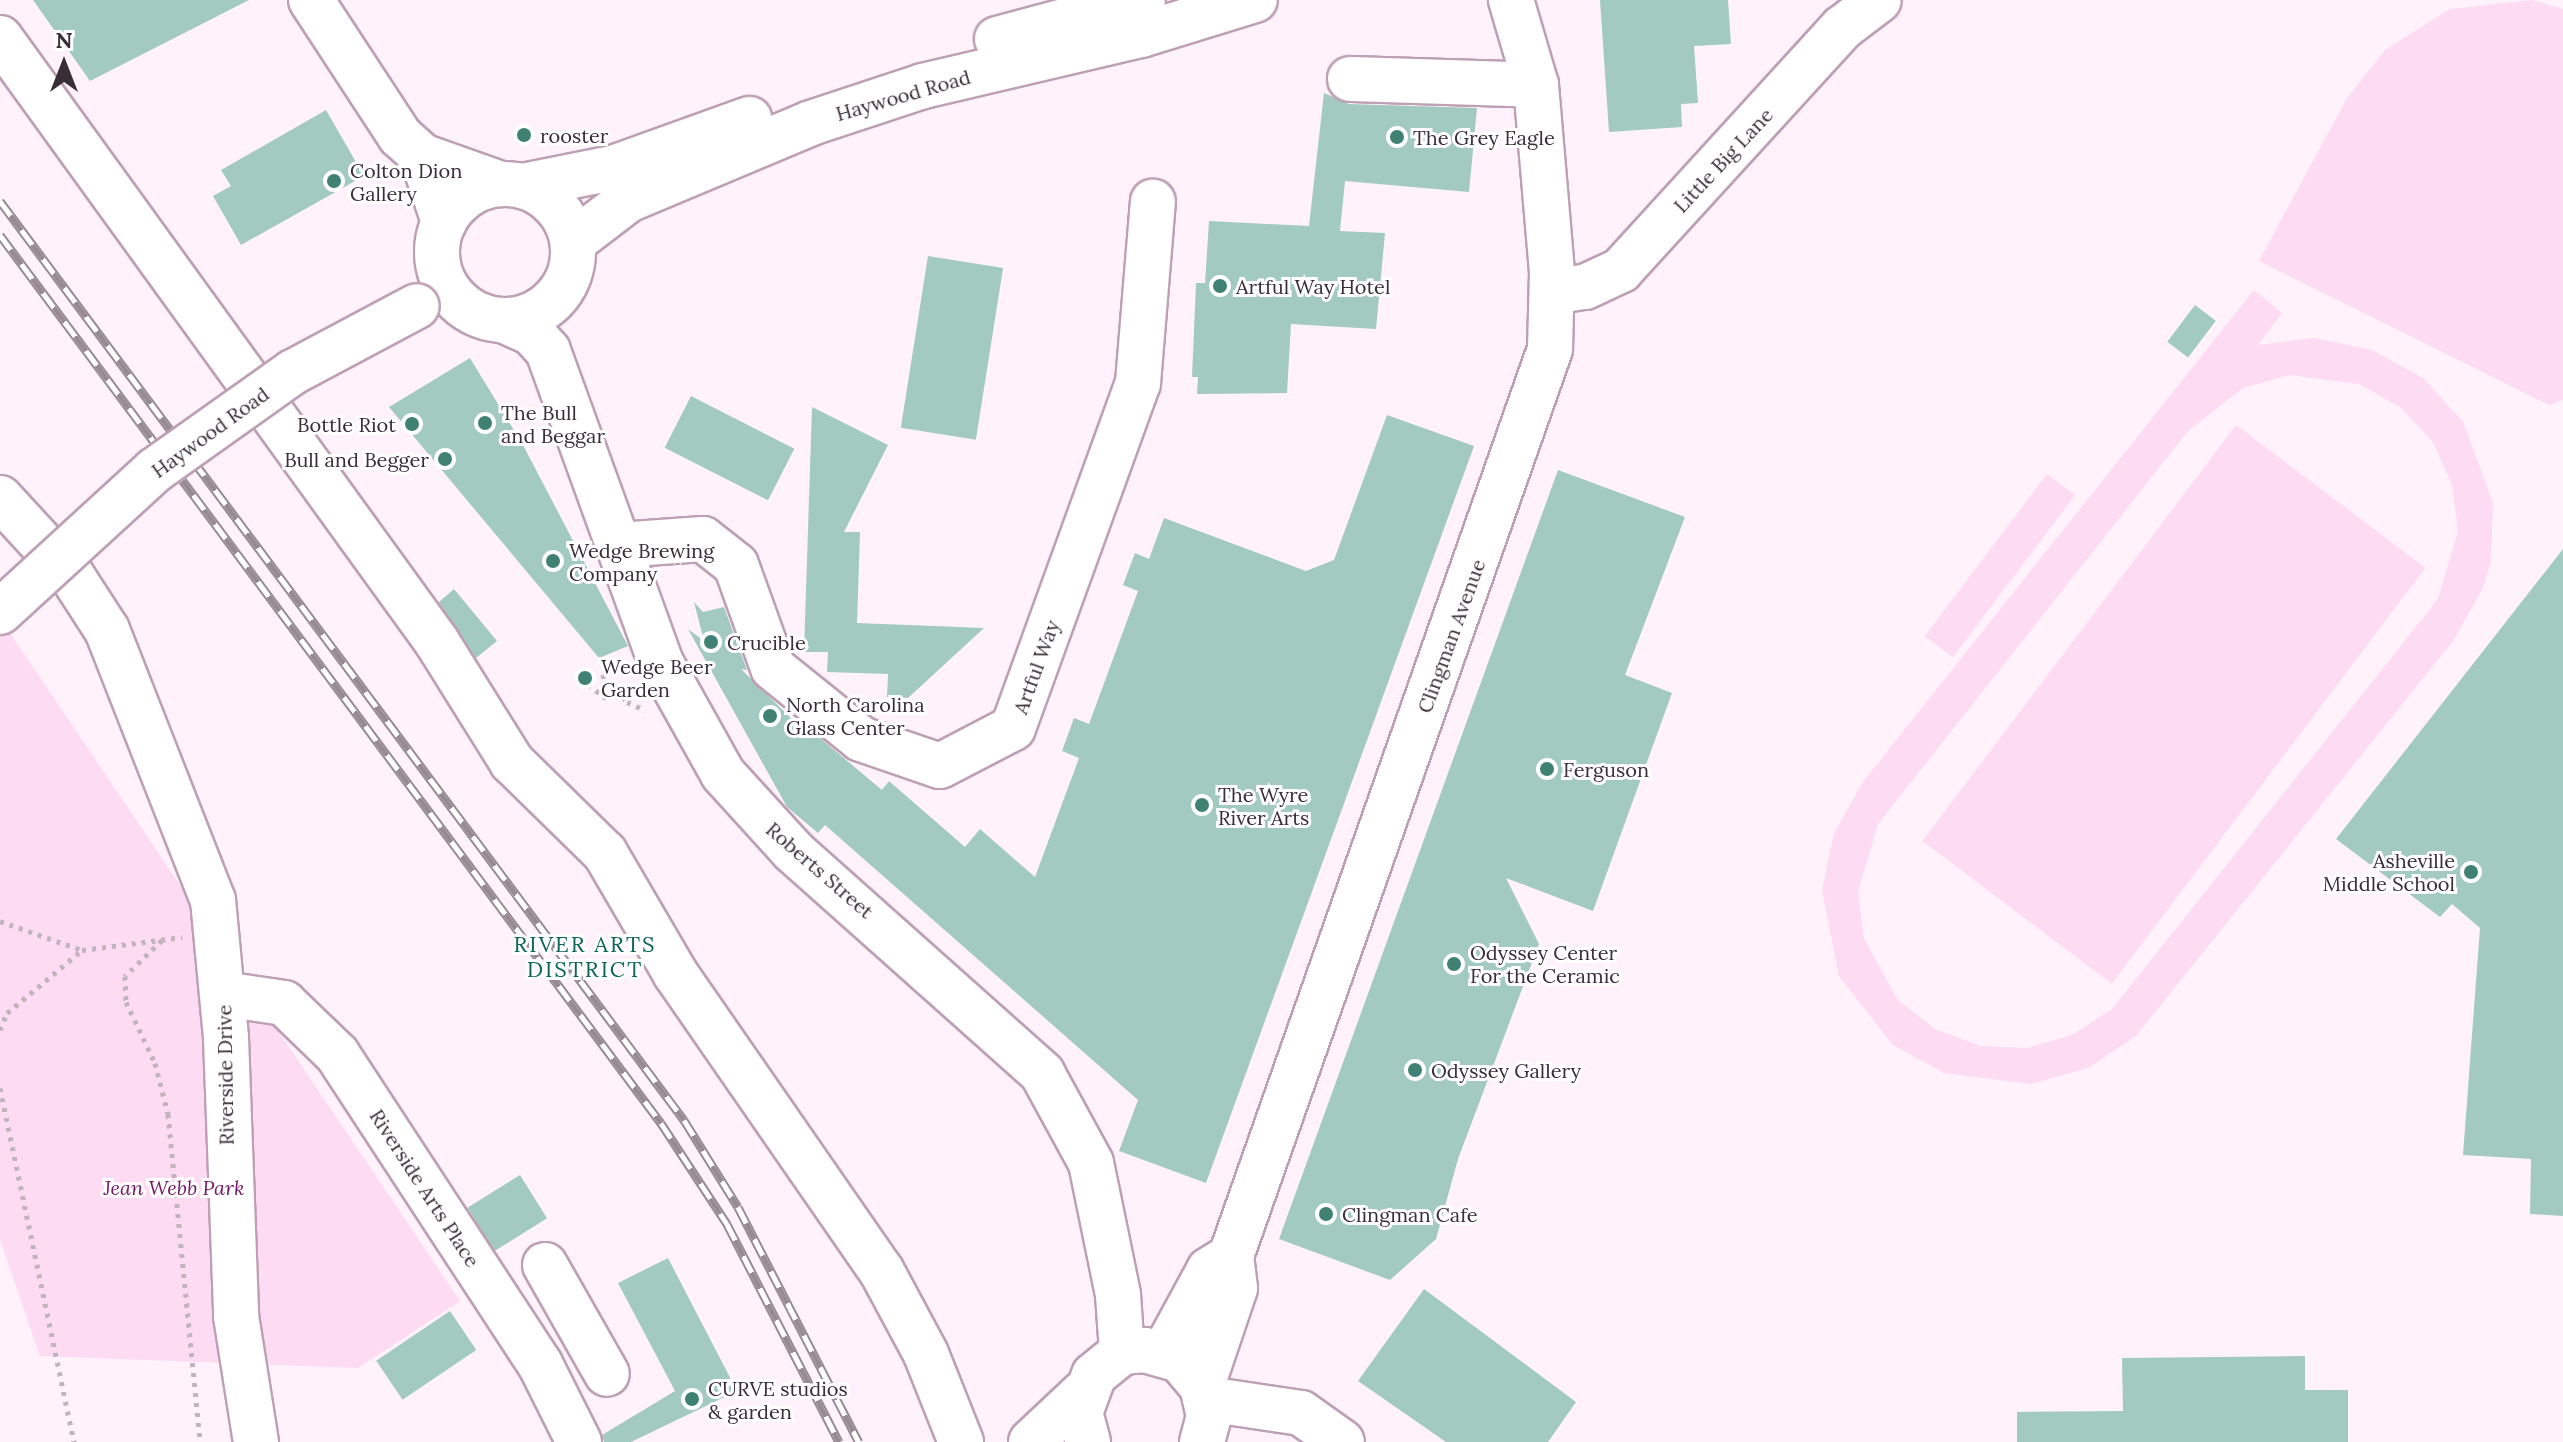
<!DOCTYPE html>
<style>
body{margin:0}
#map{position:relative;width:2563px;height:1442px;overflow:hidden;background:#fff2fb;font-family:Lora,serif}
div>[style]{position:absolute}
.green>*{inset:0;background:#fddbf3;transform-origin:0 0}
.building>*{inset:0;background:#a2cac0;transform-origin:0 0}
.path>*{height:5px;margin-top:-2.5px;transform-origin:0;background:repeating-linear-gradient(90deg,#c1b4bd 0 4px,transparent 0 10px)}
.roads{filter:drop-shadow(2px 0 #bea0b5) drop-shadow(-2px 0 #bea0b5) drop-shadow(0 2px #bea0b5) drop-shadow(0 -2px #bea0b5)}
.minor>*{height:44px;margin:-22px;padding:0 22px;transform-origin:22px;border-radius:22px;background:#fff}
.major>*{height:44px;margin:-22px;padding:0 22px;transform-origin:22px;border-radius:22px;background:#fff}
.major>.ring{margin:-22px;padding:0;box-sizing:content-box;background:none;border:44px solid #fff;border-radius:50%}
.rail>*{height:9px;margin-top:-4.5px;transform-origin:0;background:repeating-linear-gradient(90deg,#fff 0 18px,#978a93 0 36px);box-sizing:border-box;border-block:2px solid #978a93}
.bridges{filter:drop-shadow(2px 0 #bea0b5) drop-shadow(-2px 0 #bea0b5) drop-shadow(0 2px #bea0b5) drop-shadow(0 -2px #bea0b5)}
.major-bridge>*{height:44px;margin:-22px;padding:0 22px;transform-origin:22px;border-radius:22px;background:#fff}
.dots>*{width:22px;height:22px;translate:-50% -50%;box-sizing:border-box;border:4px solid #fff;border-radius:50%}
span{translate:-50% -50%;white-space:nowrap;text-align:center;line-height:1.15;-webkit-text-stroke:6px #fff;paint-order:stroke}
.street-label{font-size:20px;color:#392d36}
.poi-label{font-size:20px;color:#392d36}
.left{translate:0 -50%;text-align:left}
.right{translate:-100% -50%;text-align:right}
.park-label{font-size:20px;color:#741664;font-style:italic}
.neighbourhood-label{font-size:22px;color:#0e6657;letter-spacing:2px}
.north{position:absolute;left:24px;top:24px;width:80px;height:80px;-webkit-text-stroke:6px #fff;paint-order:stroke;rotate:0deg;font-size:22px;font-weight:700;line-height:32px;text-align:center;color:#392d36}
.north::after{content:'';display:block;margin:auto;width:28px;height:36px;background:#392d36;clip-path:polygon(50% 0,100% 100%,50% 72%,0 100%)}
</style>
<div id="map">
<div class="green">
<div style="clip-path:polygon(2532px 0,2563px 9px,2563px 400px,2549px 405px,2259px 261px,2347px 98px,2385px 50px,2450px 9px)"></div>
<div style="clip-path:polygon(evenodd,2254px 290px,2282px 313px,2258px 345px,2314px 338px,2372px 350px,2423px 378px,2463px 422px,2493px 503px,2491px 562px,2482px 590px,2453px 641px,2136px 1036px,2088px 1068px,2031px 1084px,1944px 1073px,1893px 1045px,1839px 976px,1822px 890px,1834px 833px,1863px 782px,2254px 290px,2289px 375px,2359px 384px,2400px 407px,2433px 442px,2452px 485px,2458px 531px,2438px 599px,2112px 1009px,2072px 1035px,2027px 1048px,1980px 1046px,1935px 1029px,1898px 1000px,1864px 939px,1858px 892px,1878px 824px,2188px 431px,2243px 388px,2289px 375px)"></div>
<div style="left:2236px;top:425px;width:237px;height:521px;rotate:37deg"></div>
<div style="left:2047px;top:474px;width:35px;height:203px;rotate:37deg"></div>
<div style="clip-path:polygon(0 618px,460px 1301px,358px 1368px,40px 1356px,0 1240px)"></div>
</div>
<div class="building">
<div style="clip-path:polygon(33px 0,249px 0,90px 81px)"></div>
<div style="clip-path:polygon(1600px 0,1728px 0,1731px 44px,1694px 46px,1698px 103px,1681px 104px,1682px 127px,1609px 132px)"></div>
<div style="clip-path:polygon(1324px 93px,1349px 104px,1477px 108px,1469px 192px,1345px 181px,1340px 231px,1385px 233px,1376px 329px,1291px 324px,1287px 393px,1197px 394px,1198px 377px,1192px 377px,1196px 283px,1205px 283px,1209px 221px,1309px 226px)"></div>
<div style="clip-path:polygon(326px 110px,364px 176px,241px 245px,213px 196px,231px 186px,221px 170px)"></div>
<div style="left:928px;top:256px;width:76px;height:174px;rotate:9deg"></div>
<div style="left:2195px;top:305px;width:26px;height:46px;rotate:37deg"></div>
<div style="clip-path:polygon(470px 358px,523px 445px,628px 646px,599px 658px,389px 407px)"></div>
<div style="left:691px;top:396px;width:116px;height:58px;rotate:27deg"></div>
<div style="clip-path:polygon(812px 407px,888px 445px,844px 532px,860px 532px,857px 623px,984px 628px,908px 698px,887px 697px,888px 674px,827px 672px,828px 652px,804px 652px)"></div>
<div style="clip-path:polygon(1387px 415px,1474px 446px,1206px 1183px,1119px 1151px,1138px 1100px,825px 825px,818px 833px,787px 807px,688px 629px,704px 641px,694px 602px,703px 612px,724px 607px,747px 670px,741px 669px,802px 729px,802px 723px,882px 790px,889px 781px,965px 847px,980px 829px,1035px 877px,1079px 758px,1062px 751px,1074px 718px,1089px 724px,1138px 591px,1123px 585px,1135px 553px,1149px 559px,1164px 518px,1306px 571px,1334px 560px)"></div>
<div style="clip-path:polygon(1558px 470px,1685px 517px,1625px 675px,1672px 693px,1593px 911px,1506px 878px,1539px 944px,1458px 1159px,1436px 1239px,1390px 1280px,1279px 1239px)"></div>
<div style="clip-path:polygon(2563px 549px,2563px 1216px,2530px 1214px,2531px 1159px,2463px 1155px,2480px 928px,2452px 904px,2440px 917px,2336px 839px)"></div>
<div style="clip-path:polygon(454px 589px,497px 641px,476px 658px,439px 602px)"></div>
<div style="left:520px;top:1175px;width:51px;height:62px;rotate:58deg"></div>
<div style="clip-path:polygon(668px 1258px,737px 1391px,631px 1442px,604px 1442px,602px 1435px,675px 1391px,618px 1283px)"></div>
<div style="clip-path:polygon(1424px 1289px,1576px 1402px,1548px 1442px,1446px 1442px,1358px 1381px)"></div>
<div style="left:450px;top:1311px;width:47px;height:89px;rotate:56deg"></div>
<div style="clip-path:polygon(2305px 1356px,2305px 1390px,2348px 1390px,2348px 1442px,2017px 1442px,2017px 1412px,2123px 1411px,2122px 1358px)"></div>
</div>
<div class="path">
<div style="left:580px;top:678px;width:33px;rotate:38deg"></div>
<div style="left:606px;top:698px;width:24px;rotate:-97deg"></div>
<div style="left:603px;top:674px;width:37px;rotate:49deg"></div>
<div style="left:627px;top:702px;width:20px;rotate:24deg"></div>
<div style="left:0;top:921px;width:87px;rotate:19.5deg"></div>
<div style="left:82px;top:950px;width:101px;rotate:-7.4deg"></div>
<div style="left:162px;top:940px;width:52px;rotate:135.8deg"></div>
<div style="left:125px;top:976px;width:26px;rotate:88deg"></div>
<div style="left:126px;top:1002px;width:68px;rotate:64.6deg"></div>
<div style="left:155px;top:1063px;width:53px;rotate:75.7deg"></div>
<div style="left:168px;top:1114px;width:330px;rotate:84.4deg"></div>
<div style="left:0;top:1030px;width:18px;rotate:-68deg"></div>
<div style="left:7px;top:1013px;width:98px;rotate:-40deg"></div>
<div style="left:0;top:1088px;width:362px;rotate:78.2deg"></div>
</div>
<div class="roads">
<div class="minor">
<div style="left:311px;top:0;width:163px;rotate:56.8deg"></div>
<div style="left:400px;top:136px;width:30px;rotate:42deg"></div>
<div style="left:422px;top:156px;width:84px;rotate:19.5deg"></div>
<div style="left:0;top:38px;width:746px;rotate:54.11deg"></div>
<div style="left:437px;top:642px;width:142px;rotate:58deg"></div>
<div style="left:512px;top:762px;width:130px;rotate:44.4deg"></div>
<div style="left:605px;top:853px;width:139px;rotate:59.7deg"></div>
<div style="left:675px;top:973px;width:361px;rotate:55.3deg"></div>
<div style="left:881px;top:1270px;width:95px;rotate:61.8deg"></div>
<div style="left:926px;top:1354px;width:95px;rotate:68.3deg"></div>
<div style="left:1350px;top:79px;width:186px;rotate:1.8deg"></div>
<div style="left:422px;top:156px;width:70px;rotate:71.6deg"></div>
<div style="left:1552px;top:292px;width:33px;rotate:-9deg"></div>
<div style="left:1585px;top:287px;width:40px;rotate:-25deg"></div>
<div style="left:1621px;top:270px;width:328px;rotate:-47.6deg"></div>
<div style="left:1842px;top:28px;width:46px;rotate:-37.1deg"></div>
<div style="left:618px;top:545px;width:85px;rotate:-4deg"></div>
<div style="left:703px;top:539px;width:42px;rotate:38.2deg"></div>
<div style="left:736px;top:565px;width:109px;rotate:70.2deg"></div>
<div style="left:773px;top:668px;width:113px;rotate:38.9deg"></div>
<div style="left:861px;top:739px;width:83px;rotate:18.9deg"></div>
<div style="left:940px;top:766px;width:82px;rotate:-27.5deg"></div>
<div style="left:1013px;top:728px;width:367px;rotate:-70.1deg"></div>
<div style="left:1138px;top:383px;width:182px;rotate:-85.3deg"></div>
<div style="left:223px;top:994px;width:62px;rotate:8.4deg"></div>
<div style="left:284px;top:1003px;width:74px;rotate:43.9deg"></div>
<div style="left:337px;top:1054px;width:371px;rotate:56.8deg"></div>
<div style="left:540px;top:1364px;width:87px;rotate:63.4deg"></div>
<div style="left:545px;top:1265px;width:125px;rotate:60.4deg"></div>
<div style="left:1207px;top:1399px;width:95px;rotate:8.5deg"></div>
<div style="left:1301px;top:1413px;width:50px;rotate:35.3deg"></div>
</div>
<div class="major">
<div style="left:997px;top:39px;width:151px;rotate:-15deg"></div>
<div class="ring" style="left:437px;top:184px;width:92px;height:92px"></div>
<div style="left:522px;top:186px;width:93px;rotate:-11.2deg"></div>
<div style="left:613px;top:168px;width:145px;rotate:-19.8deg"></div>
<div style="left:573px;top:242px;width:69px;rotate:-37.4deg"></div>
<div style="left:628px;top:200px;width:199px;rotate:-22.8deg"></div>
<div style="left:811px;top:123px;width:118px;rotate:-18.3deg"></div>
<div style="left:923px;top:86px;width:224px;rotate:-13.2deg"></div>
<div style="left:1141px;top:35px;width:119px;rotate:-17.1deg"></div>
<div style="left:505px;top:321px;width:30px;rotate:24deg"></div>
<div style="left:532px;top:333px;width:24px;rotate:48deg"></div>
<div style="left:548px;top:351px;width:332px;rotate:70.1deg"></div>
<div style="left:661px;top:663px;width:127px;rotate:60.8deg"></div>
<div style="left:723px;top:774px;width:104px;rotate:47.7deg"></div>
<div style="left:793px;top:851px;width:334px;rotate:41.7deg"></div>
<div style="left:1042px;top:1073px;width:102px;rotate:61.4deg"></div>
<div style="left:1091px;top:1163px;width:135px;rotate:78.4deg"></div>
<div style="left:1118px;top:1295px;width:57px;rotate:86deg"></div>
<div style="left:0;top:498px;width:106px;rotate:47.3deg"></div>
<div style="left:72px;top:576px;width:64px;rotate:57.1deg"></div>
<div style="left:107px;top:630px;width:290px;rotate:68.6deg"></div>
<div style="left:213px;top:900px;width:139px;rotate:84.6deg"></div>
<div style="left:226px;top:1038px;width:278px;rotate:87.9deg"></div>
<div style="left:236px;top:1316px;width:128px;rotate:81deg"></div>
<div style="left:1164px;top:1353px;width:94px;rotate:-61.5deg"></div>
<div style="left:1209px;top:1270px;width:26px;rotate:-32deg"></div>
<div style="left:1202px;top:1386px;width:103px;rotate:-71.4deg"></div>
<div style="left:1235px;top:1288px;width:32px;rotate:-97deg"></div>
<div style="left:1231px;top:1256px;width:961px;rotate:-70.62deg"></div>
<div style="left:1550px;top:349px;width:77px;rotate:-88.5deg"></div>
<div style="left:1552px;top:272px;width:188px;rotate:-94.9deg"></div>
<div style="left:1536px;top:85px;width:89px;rotate:-106.4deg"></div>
<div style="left:1031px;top:1442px;width:73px;rotate:-43.3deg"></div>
<div style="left:1088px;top:1442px;width:30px;rotate:-105deg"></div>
<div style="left:1080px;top:1413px;width:40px;rotate:-69.8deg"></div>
<div style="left:1094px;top:1375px;width:36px;rotate:-39deg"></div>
<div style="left:1122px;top:1352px;width:23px;rotate:-5deg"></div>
<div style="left:1145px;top:1350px;width:36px;rotate:16deg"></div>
<div style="left:1180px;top:1360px;width:34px;rotate:50deg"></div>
<div style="left:1202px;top:1386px;width:31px;rotate:77deg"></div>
<div style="left:1209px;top:1416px;width:27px;rotate:105deg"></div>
</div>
</div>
<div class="rail">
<div style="left:0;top:201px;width:1146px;rotate:53.34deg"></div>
<div style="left:684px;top:1120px;width:102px;rotate:58.2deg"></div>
<div style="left:738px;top:1207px;width:264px;rotate:62.8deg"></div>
<div style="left:0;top:235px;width:1107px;rotate:53.34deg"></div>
<div style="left:661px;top:1123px;width:121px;rotate:56.8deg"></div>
<div style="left:727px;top:1224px;width:245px;rotate:62.8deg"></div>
</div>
<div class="bridges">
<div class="major-bridge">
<div style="left:0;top:612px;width:210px;rotate:-42.5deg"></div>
<div style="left:155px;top:470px;width:169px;rotate:-35.4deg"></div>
<div style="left:293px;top:372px;width:140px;rotate:-28deg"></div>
</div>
</div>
<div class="dots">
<div style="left:524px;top:135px;background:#3f8274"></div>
<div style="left:1397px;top:137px;background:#3f8274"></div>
<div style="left:334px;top:181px;background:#3f8274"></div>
<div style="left:1220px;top:286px;background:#3f8274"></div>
<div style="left:485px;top:423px;background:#3f8274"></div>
<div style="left:412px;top:424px;background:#3f8274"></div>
<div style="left:445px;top:459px;background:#3f8274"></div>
<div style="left:553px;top:561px;background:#3f8274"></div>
<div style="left:711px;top:642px;background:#3f8274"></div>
<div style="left:585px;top:678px;background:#3f8274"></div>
<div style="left:770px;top:716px;background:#3f8274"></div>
<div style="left:1547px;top:769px;background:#3f8274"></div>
<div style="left:1202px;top:805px;background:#3f8274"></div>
<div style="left:2471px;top:872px;background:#3f8274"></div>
<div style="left:1454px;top:964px;background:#3f8274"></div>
<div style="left:1415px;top:1070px;background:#3f8274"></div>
<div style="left:1326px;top:1214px;background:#3f8274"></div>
<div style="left:692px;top:1399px;background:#3f8274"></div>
</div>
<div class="street-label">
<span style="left:903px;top:95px;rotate:-16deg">Haywood Road</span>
<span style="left:1723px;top:160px;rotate:-47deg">Little Big Lane</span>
<span style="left:210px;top:432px;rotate:-36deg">Haywood Road</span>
<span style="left:1451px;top:636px;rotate:-70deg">Clingman Avenue</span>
<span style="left:1036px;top:667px;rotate:-70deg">Artful Way</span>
<span style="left:820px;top:870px;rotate:41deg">Roberts Street</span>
<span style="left:225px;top:1075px;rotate:-91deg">Riverside Drive</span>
<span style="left:425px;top:1188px;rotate:57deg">Riverside Arts Place</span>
</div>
<div class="poi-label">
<span class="left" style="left:540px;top:135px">rooster</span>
<span class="left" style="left:1413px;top:137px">The Grey Eagle</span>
<span class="left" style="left:350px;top:182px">Colton Dion<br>Gallery</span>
<span class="left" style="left:1236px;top:286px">Artful Way Hotel</span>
<span class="left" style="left:501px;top:424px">The Bull<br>and Beggar</span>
<span class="right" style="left:396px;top:424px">Bottle Riot</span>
<span class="right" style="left:429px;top:459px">Bull and Begger</span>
<span class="left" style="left:569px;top:562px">Wedge Brewing<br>Company</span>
<span class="left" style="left:727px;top:642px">Crucible</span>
<span class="left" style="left:601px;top:678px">Wedge Beer<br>Garden</span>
<span class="left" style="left:786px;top:716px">North Carolina<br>Glass Center</span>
<span class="left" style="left:1563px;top:769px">Ferguson</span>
<span class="left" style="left:1218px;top:806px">The Wyre<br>River Arts</span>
<span class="right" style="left:2455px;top:872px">Asheville<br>Middle School</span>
<span class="left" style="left:1470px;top:964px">Odyssey Center<br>For the Ceramic</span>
<span class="left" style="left:1431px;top:1070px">Odyssey Gallery</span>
<span class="left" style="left:1342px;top:1214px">Clingman Cafe</span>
<span class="left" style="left:708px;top:1400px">CURVE studios<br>&amp; garden</span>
</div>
<div class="park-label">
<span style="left:174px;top:1187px">Jean Webb Park</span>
</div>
<div class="neighbourhood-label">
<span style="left:585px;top:957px">RIVER ARTS<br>DISTRICT</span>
</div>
<div class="north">N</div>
</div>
